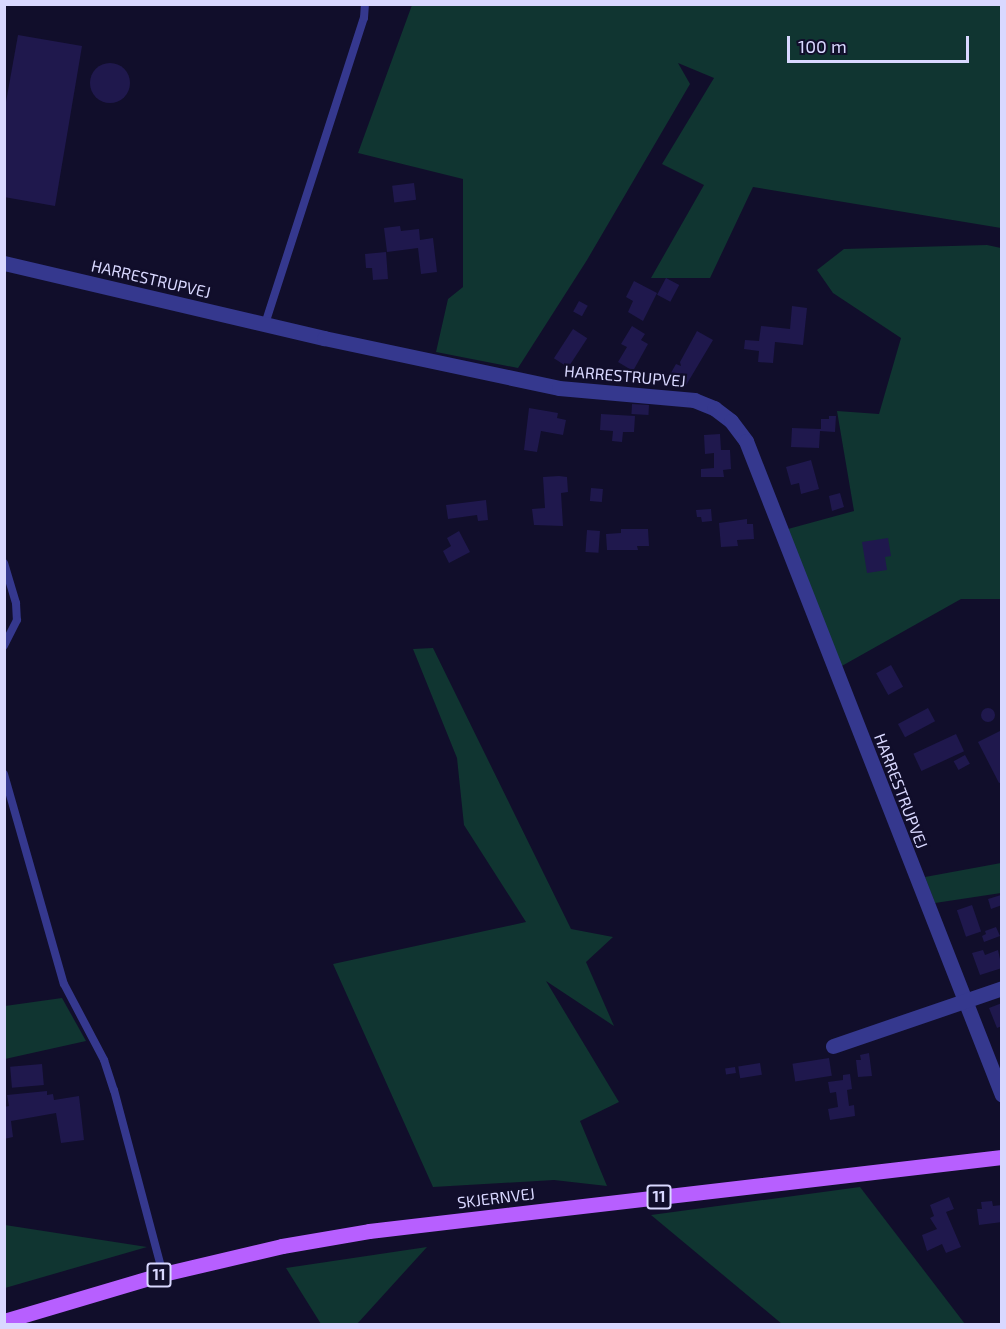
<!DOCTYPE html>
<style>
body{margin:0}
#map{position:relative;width:1006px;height:1329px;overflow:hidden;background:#110e2b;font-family:"Exo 2",sans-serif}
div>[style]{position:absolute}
.green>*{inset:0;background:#103531}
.building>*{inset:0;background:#1f184d;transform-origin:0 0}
.round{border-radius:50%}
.lane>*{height:8px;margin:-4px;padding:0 4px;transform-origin:4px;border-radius:4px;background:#35388e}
.street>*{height:15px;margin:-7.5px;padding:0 7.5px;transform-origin:7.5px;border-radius:7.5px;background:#35388e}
.primary>*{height:15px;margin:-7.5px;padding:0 7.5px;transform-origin:7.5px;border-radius:7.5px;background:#b75fff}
span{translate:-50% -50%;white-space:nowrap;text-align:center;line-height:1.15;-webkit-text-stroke:4.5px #110e2b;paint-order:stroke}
.shield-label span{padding:2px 4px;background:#110e2b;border:2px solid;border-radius:4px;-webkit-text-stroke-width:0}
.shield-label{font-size:15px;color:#d9d8ff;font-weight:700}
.street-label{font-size:16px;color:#d9d8ff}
.frame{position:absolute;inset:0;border:6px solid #d9d8ff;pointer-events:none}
.scale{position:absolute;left:787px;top:36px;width:182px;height:27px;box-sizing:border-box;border:3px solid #d9d8ff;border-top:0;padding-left:8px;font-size:18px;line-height:21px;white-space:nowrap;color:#d9d8ff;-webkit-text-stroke:4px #110e2b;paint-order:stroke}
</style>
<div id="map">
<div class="green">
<div style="clip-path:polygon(412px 5px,1001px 5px,1001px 228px,753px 187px,710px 278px,651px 278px,704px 185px,662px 164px,714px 78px,678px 63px,690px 84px,587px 260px,518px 368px,436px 352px,448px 299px,463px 287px,463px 179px,358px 153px)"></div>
<div style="clip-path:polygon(987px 245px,1001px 248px,1001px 599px,961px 599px,840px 667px,788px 529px,854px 511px,837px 411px,879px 414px,901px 338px,833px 293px,817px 270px,844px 249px)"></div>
<div style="clip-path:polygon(433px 648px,571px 929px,613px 937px,586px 962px,614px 1026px,546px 981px,619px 1102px,580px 1121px,607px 1186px,554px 1180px,433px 1187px,333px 964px,526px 922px,464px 825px,457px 758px,413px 649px)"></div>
<div style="clip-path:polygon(1001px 863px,1001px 893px,935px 903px,925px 877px)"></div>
<div style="clip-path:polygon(62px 998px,86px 1041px,5px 1059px,5px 1006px)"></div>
<div style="clip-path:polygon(860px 1187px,965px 1324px,782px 1324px,651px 1215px)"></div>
<div style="clip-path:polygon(4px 1225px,5px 1225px,147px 1247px,5px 1288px)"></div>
<div style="clip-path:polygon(427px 1247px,357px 1324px,321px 1324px,286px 1268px)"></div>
</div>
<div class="building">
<div style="clip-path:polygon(18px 35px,82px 46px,55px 206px,4px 197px,4px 113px)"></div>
<div class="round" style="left:90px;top:63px;width:40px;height:40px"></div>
<div style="left:414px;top:183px;width:17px;height:22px;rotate:83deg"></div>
<div style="clip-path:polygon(400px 226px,401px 231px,419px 229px,420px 240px,433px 238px,437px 272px,421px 274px,418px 248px,387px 252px,384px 228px)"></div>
<div style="clip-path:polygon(386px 252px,388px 279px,373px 280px,372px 268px,366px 268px,365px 254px)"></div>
<div style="left:666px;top:278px;width:15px;height:19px;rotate:28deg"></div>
<div style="clip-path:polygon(634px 281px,657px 293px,643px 321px,628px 312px,633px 301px,626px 297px)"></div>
<div style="left:579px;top:301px;width:10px;height:12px;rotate:29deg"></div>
<div style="clip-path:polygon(792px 306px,807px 308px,803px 345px,775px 342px,773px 363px,758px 362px,759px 351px,744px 349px,745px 340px,759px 341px,761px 326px,790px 329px)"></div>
<div style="clip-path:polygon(632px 326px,645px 334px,641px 340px,648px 344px,633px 371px,618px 362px,627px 347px,621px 344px)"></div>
<div style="left:573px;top:329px;width:17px;height:35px;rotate:33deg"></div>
<div style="clip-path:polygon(697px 331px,713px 340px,685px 387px,668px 378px,676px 364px,681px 366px,680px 362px)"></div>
<div style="left:632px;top:404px;width:17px;height:10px;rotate:3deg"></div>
<div style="clip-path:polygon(529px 408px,558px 413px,557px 418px,566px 420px,563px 435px,541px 431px,537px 452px,524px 450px)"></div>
<div style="clip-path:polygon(601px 414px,635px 416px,634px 432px,623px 432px,622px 442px,612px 441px,613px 431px,600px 430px)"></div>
<div style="clip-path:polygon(829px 416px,836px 416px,835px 432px,820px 431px,819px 448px,791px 447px,792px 428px,821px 429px,821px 419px,829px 419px)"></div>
<div style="clip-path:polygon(720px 434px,721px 450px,730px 450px,731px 469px,723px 470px,724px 477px,701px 477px,701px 469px,714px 468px,714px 453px,705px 454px,704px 435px)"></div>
<div style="clip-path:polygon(811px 460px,819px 489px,801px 494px,799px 483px,791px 485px,786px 467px)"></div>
<div style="clip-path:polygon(559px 476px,567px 477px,568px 492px,561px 493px,563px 526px,534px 525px,532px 509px,545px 508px,543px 477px)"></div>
<div style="left:591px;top:488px;width:12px;height:13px;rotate:5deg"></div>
<div style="clip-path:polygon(840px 493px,844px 507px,832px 511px,829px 496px)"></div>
<div style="clip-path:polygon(486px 500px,488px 520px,478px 521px,477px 515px,448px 519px,446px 505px)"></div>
<div style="clip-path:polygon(711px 509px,712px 521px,702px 522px,701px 517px,697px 517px,696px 510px)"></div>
<div style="clip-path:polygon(747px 519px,747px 524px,753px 524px,754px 539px,737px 540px,738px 546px,721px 547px,719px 523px)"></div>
<div style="clip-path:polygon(621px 529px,648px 529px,649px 546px,637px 546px,638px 550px,607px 550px,606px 534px,621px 533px)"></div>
<div style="left:587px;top:530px;width:13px;height:22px;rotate:4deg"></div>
<div style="clip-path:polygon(459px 531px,470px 552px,449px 563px,443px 551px,451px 546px,447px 538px)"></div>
<div style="clip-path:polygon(888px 538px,891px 556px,885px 557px,887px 570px,867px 573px,862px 542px)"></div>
<div style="left:891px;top:665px;width:25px;height:17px;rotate:61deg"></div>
<div class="round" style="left:981px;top:708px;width:14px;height:14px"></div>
<div style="left:928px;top:708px;width:15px;height:34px;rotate:62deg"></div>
<div style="clip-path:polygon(1002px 730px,1002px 782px,999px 783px,978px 742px)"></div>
<div style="left:956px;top:734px;width:19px;height:47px;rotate:65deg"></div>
<div style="left:965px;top:755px;width:10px;height:13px;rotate:61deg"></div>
<div style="clip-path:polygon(1001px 895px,1002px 905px,991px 909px,988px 899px)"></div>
<div style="left:972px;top:905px;width:28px;height:16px;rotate:71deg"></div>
<div style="clip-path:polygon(996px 927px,1000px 936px,984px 942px,982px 936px,986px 934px,985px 931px)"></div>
<div style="clip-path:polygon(983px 950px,985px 955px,998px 950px,1002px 968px,980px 975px,972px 953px)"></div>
<div style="clip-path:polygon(1002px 1003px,1002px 1026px,997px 1028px,989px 1008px)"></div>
<div style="clip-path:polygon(869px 1053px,872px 1076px,858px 1077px,856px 1060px,861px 1060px,860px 1055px)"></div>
<div style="left:829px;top:1058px;width:18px;height:37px;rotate:81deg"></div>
<div style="left:760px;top:1063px;width:12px;height:22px;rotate:81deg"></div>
<div style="left:42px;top:1064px;width:21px;height:32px;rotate:85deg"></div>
<div style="left:735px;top:1067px;width:6px;height:10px;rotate:81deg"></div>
<div style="clip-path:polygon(850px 1074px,852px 1089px,847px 1090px,849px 1106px,854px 1105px,855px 1116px,830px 1120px,828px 1109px,838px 1107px,836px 1092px,830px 1093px,828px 1082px,843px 1080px,843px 1075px)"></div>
<div style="clip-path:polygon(47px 1091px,47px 1095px,53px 1094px,54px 1100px,79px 1096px,84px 1140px,61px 1143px,56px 1113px,11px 1121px,13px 1137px,4px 1139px,4px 1107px,9px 1106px,7px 1095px)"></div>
<div style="clip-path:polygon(949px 1197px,954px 1209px,946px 1212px,961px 1247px,946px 1253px,942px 1244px,927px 1251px,922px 1235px,937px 1229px,930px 1218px,934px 1216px,930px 1205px)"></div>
<div style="clip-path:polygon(992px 1201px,993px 1206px,1002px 1205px,1002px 1222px,979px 1225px,977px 1209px,982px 1209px,981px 1202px)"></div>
</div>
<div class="lane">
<div style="left:265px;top:324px;width:322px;rotate:-72.1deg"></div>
<div style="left:364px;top:18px;width:14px;rotate:-86deg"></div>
<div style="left:4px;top:563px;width:42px;rotate:73.3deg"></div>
<div style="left:16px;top:603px;width:17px;rotate:87deg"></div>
<div style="left:17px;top:620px;width:29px;rotate:117deg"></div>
<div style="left:4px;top:774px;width:218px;rotate:74.1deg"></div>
<div style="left:64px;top:984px;width:86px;rotate:62.2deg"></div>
<div style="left:104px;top:1060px;width:32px;rotate:72deg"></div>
<div style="left:114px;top:1090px;width:190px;rotate:75.1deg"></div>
</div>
<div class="street">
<div style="left:4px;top:263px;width:329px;rotate:13.2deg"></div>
<div style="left:324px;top:338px;width:240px;rotate:12deg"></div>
<div style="left:559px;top:388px;width:136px;rotate:5.1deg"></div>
<div style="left:694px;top:400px;width:22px;rotate:22deg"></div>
<div style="left:714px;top:408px;width:21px;rotate:37deg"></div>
<div style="left:731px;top:421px;width:25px;rotate:53deg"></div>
<div style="left:746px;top:441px;width:702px;rotate:68.62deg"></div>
<div style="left:833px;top:1046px;width:179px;rotate:-18.9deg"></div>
</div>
<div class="primary">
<div style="left:4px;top:1321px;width:166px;rotate:-16.5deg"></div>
<div style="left:163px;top:1274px;width:122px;rotate:-13.2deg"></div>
<div style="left:282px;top:1246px;width:88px;rotate:-9.8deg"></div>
<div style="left:369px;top:1231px;width:637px;rotate:-6.67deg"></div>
</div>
<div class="shield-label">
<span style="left:659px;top:1197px">11</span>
<span style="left:159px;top:1275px">11</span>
</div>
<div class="street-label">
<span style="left:151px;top:279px;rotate:13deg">HARRESTRUPVEJ</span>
<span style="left:625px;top:376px;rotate:5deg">HARRESTRUPVEJ</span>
<span style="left:901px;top:791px;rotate:69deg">HARRESTRUPVEJ</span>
<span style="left:496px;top:1198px;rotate:-7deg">SKJERNVEJ</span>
</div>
<div class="frame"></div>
<div class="scale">100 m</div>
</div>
